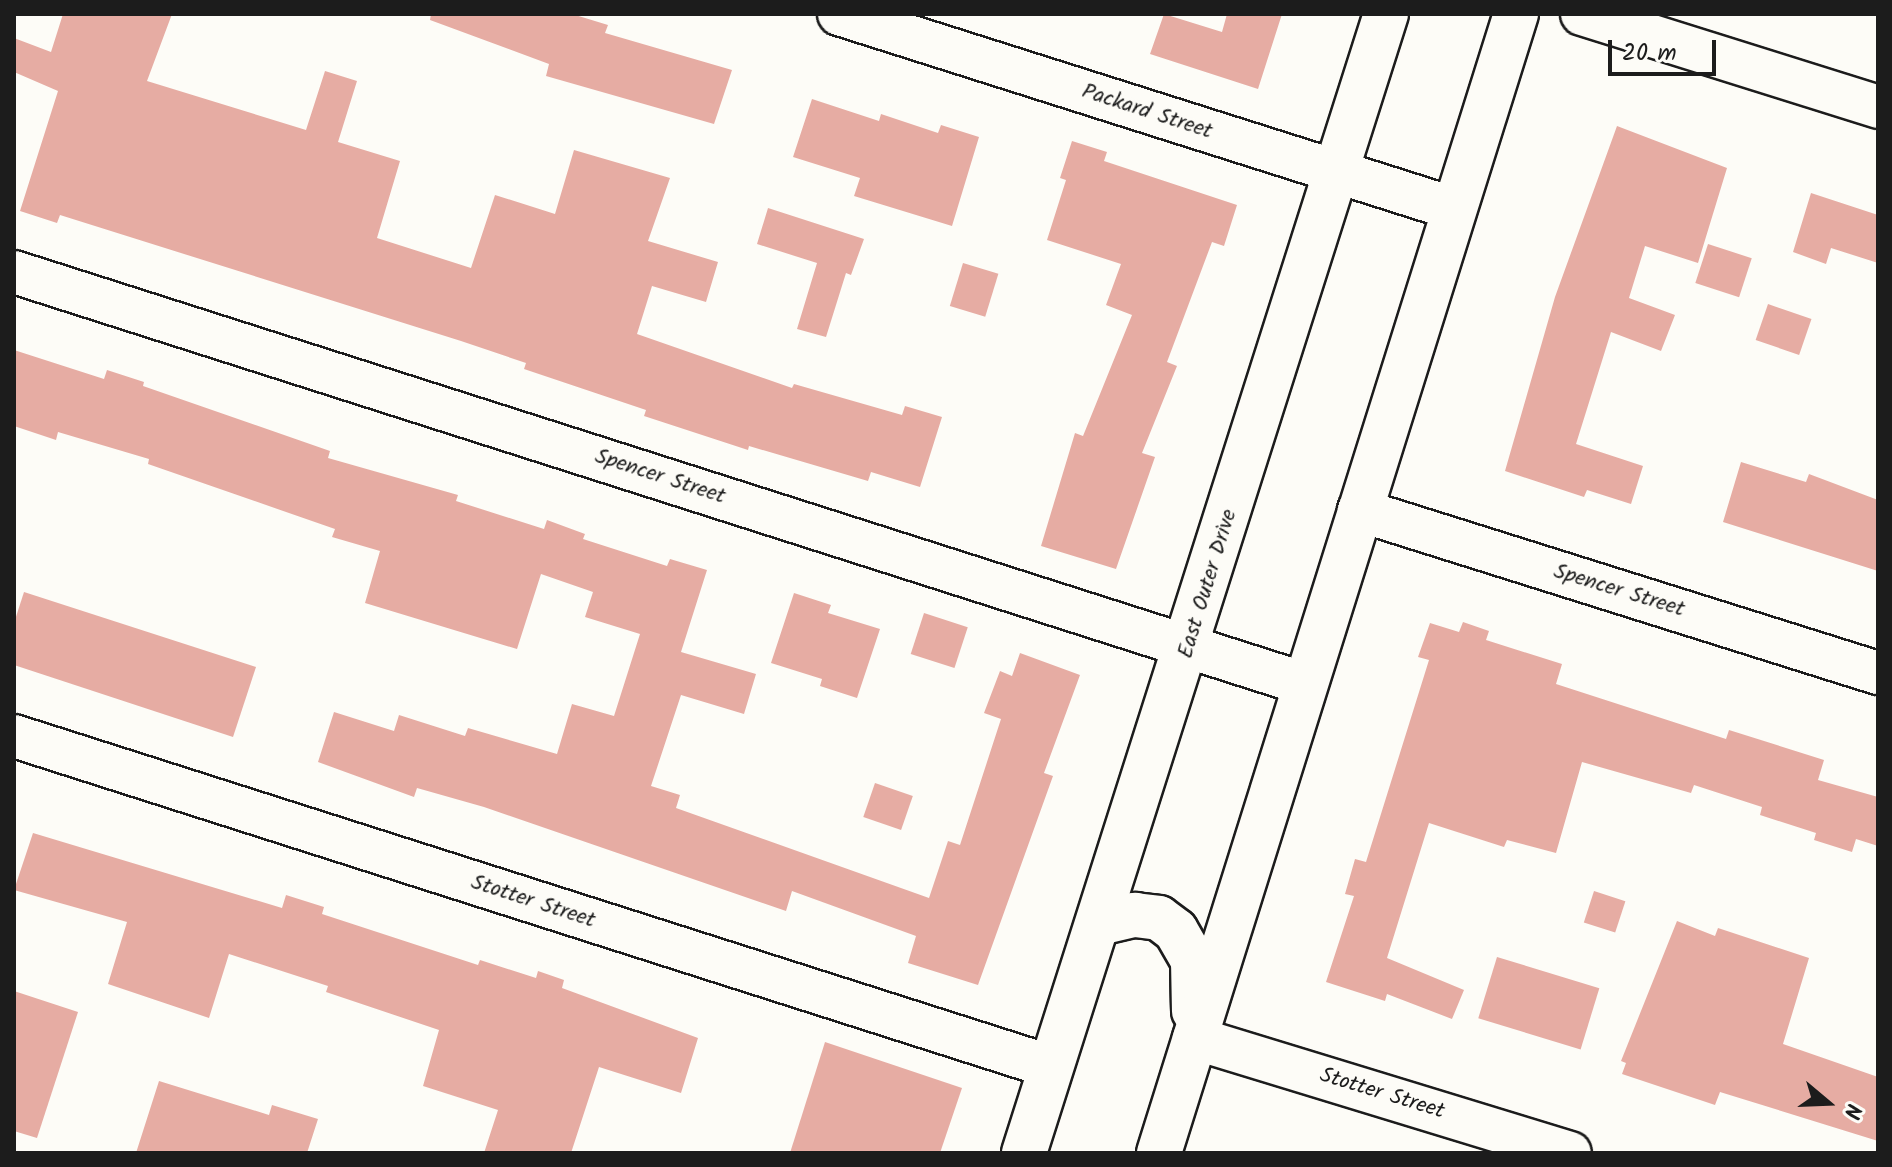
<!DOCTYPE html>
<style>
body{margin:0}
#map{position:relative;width:1892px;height:1167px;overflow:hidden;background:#fdfcf7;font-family:Kalam,sans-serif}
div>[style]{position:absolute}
.building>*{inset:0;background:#e6aca3;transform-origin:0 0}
.roads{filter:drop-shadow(2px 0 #1c1c1c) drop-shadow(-2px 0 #1c1c1c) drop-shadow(0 2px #1c1c1c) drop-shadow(0 -2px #1c1c1c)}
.street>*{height:42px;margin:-21px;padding:0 21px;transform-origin:21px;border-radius:21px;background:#fdfcf7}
.secondary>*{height:44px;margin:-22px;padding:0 22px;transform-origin:22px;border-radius:22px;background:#fdfcf7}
span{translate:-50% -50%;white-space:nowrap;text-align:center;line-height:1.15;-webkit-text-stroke:6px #fdfcf7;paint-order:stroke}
.street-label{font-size:22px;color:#1c1c1c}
.frame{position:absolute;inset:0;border:16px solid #1c1c1c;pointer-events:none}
.north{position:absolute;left:1788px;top:1063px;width:80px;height:80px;-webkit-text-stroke:6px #fdfcf7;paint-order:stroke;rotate:109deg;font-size:22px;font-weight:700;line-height:32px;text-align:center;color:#1c1c1c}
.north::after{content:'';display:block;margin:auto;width:28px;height:36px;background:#1c1c1c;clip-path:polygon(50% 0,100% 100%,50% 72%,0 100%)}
.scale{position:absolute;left:1608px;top:40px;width:108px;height:36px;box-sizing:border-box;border:4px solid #1c1c1c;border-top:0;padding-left:10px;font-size:24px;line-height:28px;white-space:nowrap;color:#1c1c1c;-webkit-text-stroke:6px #fdfcf7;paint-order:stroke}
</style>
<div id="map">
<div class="building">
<div style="clip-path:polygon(63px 14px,172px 14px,147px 81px,306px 130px,325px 71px,357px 81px,338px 142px,400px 161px,377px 238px,471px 268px,495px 195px,555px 214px,574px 150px,670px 178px,648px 241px,718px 262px,706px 302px,652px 286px,637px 334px,792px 388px,794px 384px,902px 415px,905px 406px,942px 417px,920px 487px,871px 472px,868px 481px,749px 446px,748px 450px,644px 416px,646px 410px,524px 369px,526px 363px,461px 341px,60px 215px,57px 223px,20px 211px,58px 91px,14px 72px,14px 38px,51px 52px)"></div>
<div style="clip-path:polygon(431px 14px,572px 14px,608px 25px,605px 33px,732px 70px,714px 124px,546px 76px,549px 64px,430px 20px)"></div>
<div style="clip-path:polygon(1164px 14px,1222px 32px,1227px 14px,1282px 14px,1258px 89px,1150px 54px)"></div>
<div style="clip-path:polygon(812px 99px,879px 121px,881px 114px,938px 133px,941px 125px,979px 137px,952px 226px,854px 196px,860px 178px,793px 157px)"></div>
<div style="clip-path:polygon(1617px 126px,1727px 168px,1698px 263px,1645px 246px,1629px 298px,1675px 315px,1661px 351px,1611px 332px,1576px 444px,1643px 466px,1631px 504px,1587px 490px,1584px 497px,1505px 471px,1555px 297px)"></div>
<div style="clip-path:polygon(1072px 141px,1107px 152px,1104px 161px,1237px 205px,1224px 246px,1212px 242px,1167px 362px,1177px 366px,1142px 453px,1155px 457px,1116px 569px,1041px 546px,1075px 433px,1083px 436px,1132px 315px,1106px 305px,1121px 264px,1047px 240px,1066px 180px,1060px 178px)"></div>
<div style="clip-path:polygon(1811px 193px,1878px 215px,1878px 263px,1831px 248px,1826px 264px,1793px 252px)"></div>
<div style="clip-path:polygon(768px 208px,864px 239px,851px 275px,846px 273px,826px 337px,797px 329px,817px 263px,757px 244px)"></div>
<div style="left:1708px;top:244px;width:46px;height:41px;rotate:18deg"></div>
<div style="left:963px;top:263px;width:37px;height:45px;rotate:17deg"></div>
<div style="left:1768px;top:304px;width:46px;height:38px;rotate:19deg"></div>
<div style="clip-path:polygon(14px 350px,104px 379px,107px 370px,144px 382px,143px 386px,330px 451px,328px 458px,458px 495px,456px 501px,544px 529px,547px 520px,585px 534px,583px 539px,667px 566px,670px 559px,707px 570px,681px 652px,756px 674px,744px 714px,681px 695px,651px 786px,680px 795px,676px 808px,929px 898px,948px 841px,960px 845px,1001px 719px,984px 713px,1000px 671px,1012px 676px,1020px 653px,1080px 675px,1044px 773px,1053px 776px,978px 985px,908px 963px,916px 936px,792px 891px,786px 911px,484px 807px,417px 788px,414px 797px,318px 762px,334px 712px,394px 731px,399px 715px,465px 736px,468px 728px,557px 754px,572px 704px,614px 716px,640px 634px,585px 617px,593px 592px,541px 574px,517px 649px,365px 603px,380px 551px,332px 537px,335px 529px,148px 464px,149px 459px,58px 432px,56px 440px,14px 426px)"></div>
<div style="clip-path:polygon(1741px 462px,1806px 482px,1809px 474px,1878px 500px,1878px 571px,1723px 522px)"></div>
<div style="clip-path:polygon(24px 592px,256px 667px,233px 737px,14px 665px,14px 623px)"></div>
<div style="clip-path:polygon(794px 593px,831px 605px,828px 613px,880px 629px,857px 698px,820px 686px,822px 679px,771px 663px)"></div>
<div style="left:924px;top:613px;width:46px;height:43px;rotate:18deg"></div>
<div style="clip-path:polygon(1463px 622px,1489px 631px,1486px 640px,1562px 664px,1556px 684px,1726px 739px,1729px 730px,1824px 760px,1818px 780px,1878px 797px,1878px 846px,1856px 839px,1852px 852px,1814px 840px,1816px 833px,1760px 815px,1762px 807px,1694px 785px,1691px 793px,1582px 762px,1556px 853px,1507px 840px,1504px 847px,1429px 823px,1387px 958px,1464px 990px,1452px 1019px,1387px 994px,1385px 1001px,1326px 982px,1354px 896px,1345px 894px,1355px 859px,1366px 862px,1429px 660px,1418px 657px,1430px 623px,1459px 632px)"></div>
<div style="left:875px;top:783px;width:40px;height:36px;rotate:19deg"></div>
<div style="clip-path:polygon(33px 833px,282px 908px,286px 895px,324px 907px,322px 914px,478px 965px,480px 960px,536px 978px,538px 971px,564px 980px,562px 988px,698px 1038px,681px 1093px,599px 1067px,571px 1153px,484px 1153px,498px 1110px,423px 1086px,439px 1030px,326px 992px,328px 986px,229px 954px,209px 1018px,108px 984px,127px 922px,14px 890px)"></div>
<div style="left:1594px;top:891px;width:33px;height:33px;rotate:18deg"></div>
<div style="clip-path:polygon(1677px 921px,1715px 936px,1718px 928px,1809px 958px,1783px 1044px,1878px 1077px,1878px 1141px,1720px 1092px,1715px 1105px,1622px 1074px,1626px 1063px,1621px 1061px)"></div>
<div style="left:1497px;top:957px;width:107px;height:64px;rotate:17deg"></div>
<div style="clip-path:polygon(14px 991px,78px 1012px,37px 1138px,14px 1131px)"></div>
<div style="clip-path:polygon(825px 1042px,962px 1088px,940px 1153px,790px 1153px)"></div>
<div style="clip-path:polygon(159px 1081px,269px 1115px,272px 1105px,318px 1119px,307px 1153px,136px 1153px)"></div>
</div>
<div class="roads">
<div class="street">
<div style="left:839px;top:14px;width:646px;rotate:17.57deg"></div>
<div style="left:1582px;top:14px;width:310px;rotate:17.4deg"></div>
<div style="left:14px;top:272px;width:1355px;rotate:17.7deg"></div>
<div style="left:1359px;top:510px;width:544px;rotate:17.44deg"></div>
<div style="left:14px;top:736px;width:1089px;rotate:17.69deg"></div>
<div style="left:1194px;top:1038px;width:393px;rotate:17deg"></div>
</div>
<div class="secondary">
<div style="left:1099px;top:923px;width:37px;rotate:-13deg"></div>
<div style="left:1135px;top:915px;width:24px;rotate:7deg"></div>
<div style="left:1159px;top:918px;width:21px;rotate:37deg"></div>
<div style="left:1176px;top:931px;width:34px;rotate:60deg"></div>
<div style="left:1193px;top:960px;width:51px;rotate:88.9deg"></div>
<div style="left:1024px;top:1153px;width:1195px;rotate:-72.37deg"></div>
<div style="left:1159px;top:1153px;width:1194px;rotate:-72.6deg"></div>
</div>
</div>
<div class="street-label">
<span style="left:1147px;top:112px;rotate:18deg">Packard Street</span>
<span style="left:660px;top:477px;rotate:18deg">Spencer Street</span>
<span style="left:1208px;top:584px;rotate:-73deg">East Outer Drive</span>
<span style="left:1619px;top:591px;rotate:17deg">Spencer Street</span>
<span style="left:533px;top:902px;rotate:18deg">Stotter Street</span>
<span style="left:1382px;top:1094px;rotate:17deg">Stotter Street</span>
</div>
<div class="frame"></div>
<div class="north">N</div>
<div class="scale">20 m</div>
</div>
